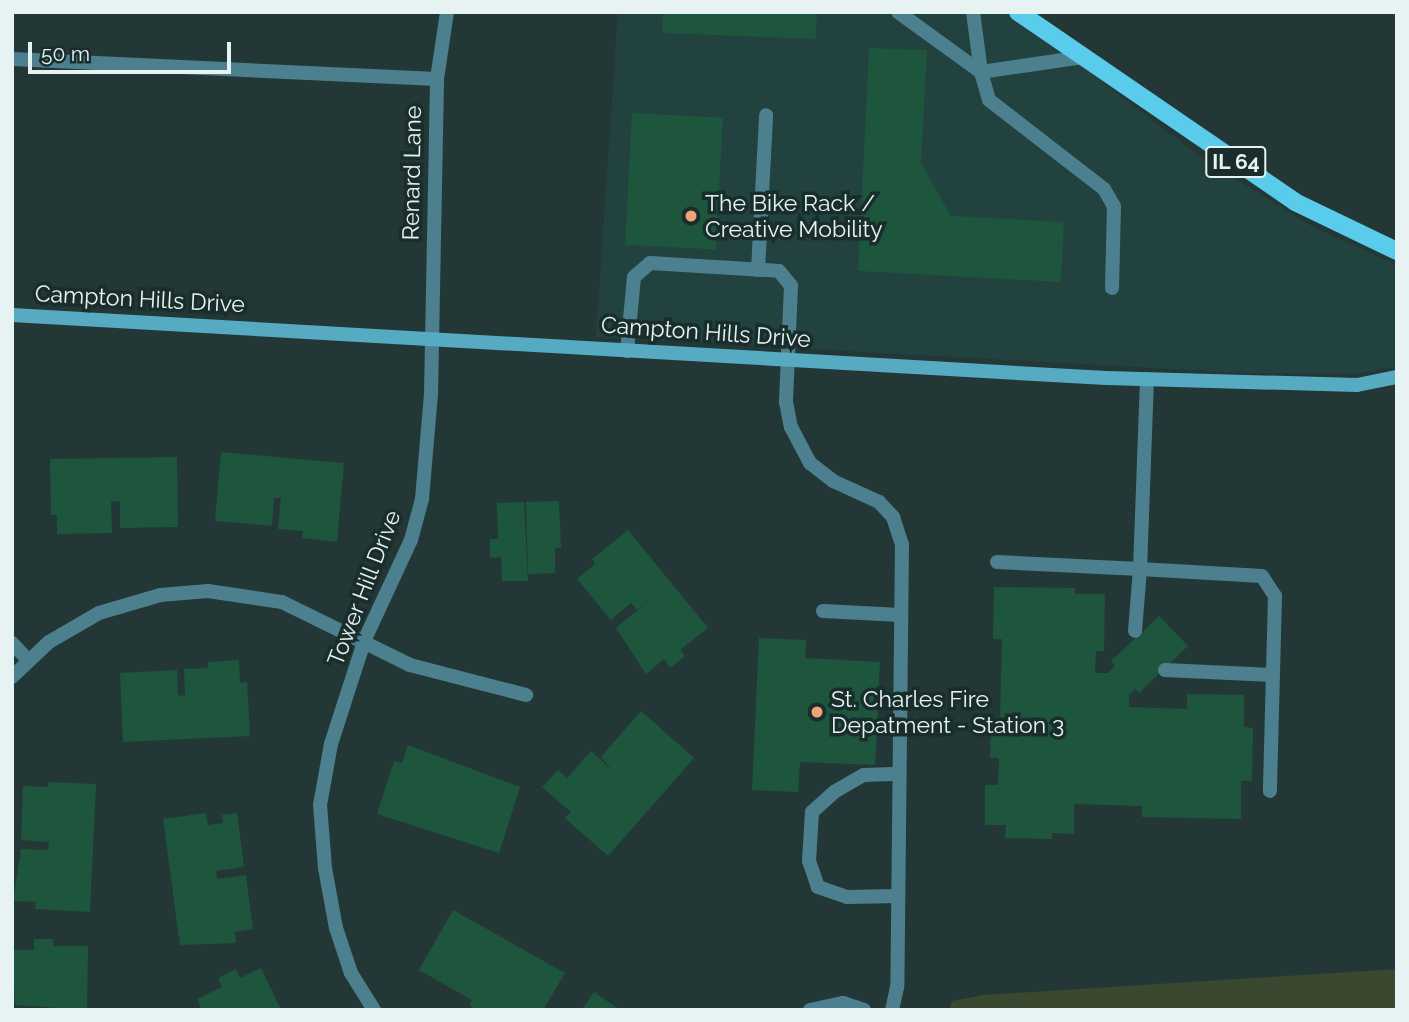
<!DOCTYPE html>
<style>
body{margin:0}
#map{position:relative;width:1409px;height:1022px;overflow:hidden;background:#233836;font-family:Raleway,sans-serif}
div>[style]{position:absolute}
.built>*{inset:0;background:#224240}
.green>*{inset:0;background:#39482f}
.building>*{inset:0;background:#1e553d;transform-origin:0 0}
.lane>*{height:14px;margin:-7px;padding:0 7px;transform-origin:7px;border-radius:7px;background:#4d808f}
.street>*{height:14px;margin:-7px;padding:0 7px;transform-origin:7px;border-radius:7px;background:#4d808f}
.secondary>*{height:14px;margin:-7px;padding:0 7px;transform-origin:7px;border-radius:7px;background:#56abc3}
.primary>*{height:18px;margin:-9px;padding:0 9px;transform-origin:9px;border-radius:9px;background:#59cceb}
.dots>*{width:19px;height:19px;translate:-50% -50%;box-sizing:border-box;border:4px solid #192e2c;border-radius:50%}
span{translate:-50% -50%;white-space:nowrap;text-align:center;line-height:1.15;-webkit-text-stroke:7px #192e2c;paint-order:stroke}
.shield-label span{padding:2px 5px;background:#192e2c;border:2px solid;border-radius:5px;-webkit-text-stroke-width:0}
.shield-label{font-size:21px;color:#e6f3f2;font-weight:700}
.street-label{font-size:23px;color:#e6f3f2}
.poi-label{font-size:23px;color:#e6f3f2}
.left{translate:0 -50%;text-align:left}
.frame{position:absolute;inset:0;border:14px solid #e6f3f2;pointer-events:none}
.scale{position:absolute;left:28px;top:42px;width:203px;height:32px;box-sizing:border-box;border:4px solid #e6f3f2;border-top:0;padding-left:9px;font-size:21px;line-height:24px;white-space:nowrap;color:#e6f3f2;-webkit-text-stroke:5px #192e2c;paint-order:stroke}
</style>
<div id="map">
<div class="built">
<div style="clip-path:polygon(618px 12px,1010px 12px,1202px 158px,1313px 227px,1397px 265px,1397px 366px,1362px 373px,1245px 373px,596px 337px)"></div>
</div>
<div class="green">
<div style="clip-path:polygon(1397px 969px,1397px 1010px,949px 1010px,952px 1001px,983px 995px)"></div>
</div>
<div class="building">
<div style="clip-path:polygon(663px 12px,817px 12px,816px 39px,662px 33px)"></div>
<div style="clip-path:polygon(869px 48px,927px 50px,921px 163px,951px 216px,1064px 222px,1061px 282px,858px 271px)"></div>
<div style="left:632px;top:113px;width:91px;height:132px;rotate:3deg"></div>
<div style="clip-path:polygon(221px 452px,344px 463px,337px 542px,302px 538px,303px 531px,278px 529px,281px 498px,274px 498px,272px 526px,215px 521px)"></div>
<div style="clip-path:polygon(177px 457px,178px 527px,120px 528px,120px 501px,111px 502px,112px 533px,57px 534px,57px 515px,51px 515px,50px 459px)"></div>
<div style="clip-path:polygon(559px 501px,561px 548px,555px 548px,555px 573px,528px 574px,526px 502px)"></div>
<div style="clip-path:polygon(524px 502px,528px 581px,502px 581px,501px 557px,490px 558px,490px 539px,498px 539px,497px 503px)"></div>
<div style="clip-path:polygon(628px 530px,708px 628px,680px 650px,685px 656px,670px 668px,664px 659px,646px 674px,616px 628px,655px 596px,637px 610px,631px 603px,611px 620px,577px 579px,595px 564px,592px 559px)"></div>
<div style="clip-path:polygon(994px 587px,1075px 588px,1075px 594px,1105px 594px,1104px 651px,1096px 651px,1095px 673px,1108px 673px,1115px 666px,1111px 661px,1159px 616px,1188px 646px,1139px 693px,1135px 689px,1129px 695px,1129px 707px,1187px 709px,1187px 694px,1244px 695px,1244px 727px,1253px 728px,1252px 781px,1241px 781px,1241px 819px,1142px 817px,1142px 806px,1074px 804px,1074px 834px,1052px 833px,1052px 839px,1005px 838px,1006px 825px,985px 825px,985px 785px,998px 785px,999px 758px,990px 758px,991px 717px,1000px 717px,1002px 639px,993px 639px)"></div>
<div style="clip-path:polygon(759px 638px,806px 640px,805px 658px,880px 662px,875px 765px,800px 762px,798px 792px,752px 790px)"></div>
<div style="clip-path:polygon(239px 660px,240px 683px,247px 682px,250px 736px,123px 742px,120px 673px,177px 670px,178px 696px,185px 695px,184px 669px,208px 668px,208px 662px)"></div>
<div style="clip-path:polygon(641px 711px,694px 758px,608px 856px,565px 818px,571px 812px,542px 787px,558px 770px,567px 778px,591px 751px,612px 770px,601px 757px)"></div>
<div style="clip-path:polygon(408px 745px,520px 787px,499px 853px,377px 814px,394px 761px,402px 763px)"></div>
<div style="clip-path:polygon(48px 782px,96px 784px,90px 912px,35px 909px,36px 902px,13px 901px,21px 849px,48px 850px,49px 842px,21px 840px,23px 786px,48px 787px)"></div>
<div style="clip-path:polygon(206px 813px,208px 825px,223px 823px,222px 815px,237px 813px,244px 867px,216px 871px,217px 879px,246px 875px,253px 929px,235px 932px,236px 943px,180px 945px,163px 819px)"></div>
<div style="clip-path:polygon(453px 910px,565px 973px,543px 1010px,477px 1010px,469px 1005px,472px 1000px,419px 970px)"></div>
<div style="clip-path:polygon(34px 939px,53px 939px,53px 946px,88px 946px,87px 1010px,15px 1005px,12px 950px,34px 950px)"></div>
<div style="clip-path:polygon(261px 968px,281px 1010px,202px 1010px,197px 999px,222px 987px,218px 978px,236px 969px,240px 978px)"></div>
<div style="clip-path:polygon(594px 992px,620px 1010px,582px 1010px)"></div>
</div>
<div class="lane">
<div style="left:898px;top:12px;width:102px;rotate:35.9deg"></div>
<div style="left:981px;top:72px;width:29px;rotate:74deg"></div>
<div style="left:989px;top:100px;width:145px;rotate:37.7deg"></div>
<div style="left:1104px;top:189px;width:20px;rotate:60deg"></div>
<div style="left:1114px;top:206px;width:82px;rotate:91.4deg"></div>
<div style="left:973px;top:12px;width:61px;rotate:82.4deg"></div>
<div style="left:981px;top:72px;width:103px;rotate:-8.4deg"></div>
<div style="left:758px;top:270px;width:155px;rotate:-87deg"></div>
<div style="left:627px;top:351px;width:74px;rotate:-84.6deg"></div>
<div style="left:634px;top:277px;width:21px;rotate:-41deg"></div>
<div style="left:650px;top:263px;width:129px;rotate:3.5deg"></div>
<div style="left:779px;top:271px;width:19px;rotate:51deg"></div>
<div style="left:791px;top:286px;width:116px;rotate:92.5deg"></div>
<div style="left:786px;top:402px;width:25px;rotate:79deg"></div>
<div style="left:791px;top:427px;width:41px;rotate:62.2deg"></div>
<div style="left:810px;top:463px;width:29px;rotate:38deg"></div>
<div style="left:833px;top:481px;width:51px;rotate:24.5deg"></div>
<div style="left:879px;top:502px;width:21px;rotate:47deg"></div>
<div style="left:893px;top:517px;width:28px;rotate:72deg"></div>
<div style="left:902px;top:544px;width:443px;rotate:90.6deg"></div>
<div style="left:897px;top:987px;width:24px;rotate:102deg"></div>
<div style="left:1147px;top:379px;width:190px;rotate:92.1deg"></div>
<div style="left:1140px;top:569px;width:122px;rotate:3.3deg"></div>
<div style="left:1262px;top:576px;width:24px;rotate:57deg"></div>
<div style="left:1275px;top:596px;width:195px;rotate:91.5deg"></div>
<div style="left:997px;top:562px;width:143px;rotate:2.8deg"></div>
<div style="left:1140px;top:569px;width:62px;rotate:94.6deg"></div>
<div style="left:823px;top:611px;width:78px;rotate:2.9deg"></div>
<div style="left:12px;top:643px;width:23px;rotate:47deg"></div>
<div style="left:1165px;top:670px;width:108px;rotate:2.7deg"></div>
<div style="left:898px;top:896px;width:51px;rotate:178.9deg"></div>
<div style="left:847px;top:897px;width:31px;rotate:-161deg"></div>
<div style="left:818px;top:887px;width:28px;rotate:-109deg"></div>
<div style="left:809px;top:861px;width:49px;rotate:-86.5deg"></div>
<div style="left:812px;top:812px;width:30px;rotate:-42deg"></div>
<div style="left:834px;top:792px;width:34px;rotate:-30deg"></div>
<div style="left:864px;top:775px;width:35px;rotate:-2deg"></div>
<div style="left:810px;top:1010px;width:34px;rotate:-12deg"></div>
<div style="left:843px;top:1003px;width:22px;rotate:18deg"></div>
</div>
<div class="street">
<div style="left:12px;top:59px;width:425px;rotate:2.7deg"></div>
<div style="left:12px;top:677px;width:51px;rotate:-43.4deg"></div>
<div style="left:49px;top:642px;width:58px;rotate:-30.1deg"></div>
<div style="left:99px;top:613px;width:64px;rotate:-16.4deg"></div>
<div style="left:160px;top:595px;width:48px;rotate:-4.8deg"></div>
<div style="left:208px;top:591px;width:75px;rotate:8.5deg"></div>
<div style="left:282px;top:602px;width:143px;rotate:26.2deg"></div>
<div style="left:410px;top:665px;width:120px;rotate:14.5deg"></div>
<div style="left:374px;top:1010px;width:44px;rotate:-121.9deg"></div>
<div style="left:351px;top:973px;width:47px;rotate:-108.4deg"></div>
<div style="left:336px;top:928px;width:61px;rotate:-100.4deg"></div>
<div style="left:325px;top:868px;width:63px;rotate:-94.5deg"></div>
<div style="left:320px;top:805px;width:62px;rotate:-79.8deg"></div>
<div style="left:331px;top:744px;width:110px;rotate:-72.1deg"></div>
<div style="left:365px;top:639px;width:109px;rotate:-65.1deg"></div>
<div style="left:411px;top:540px;width:42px;rotate:-75deg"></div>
<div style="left:422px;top:499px;width:105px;rotate:-85.1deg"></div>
<div style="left:431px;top:394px;width:315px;rotate:-88.9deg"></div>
<div style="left:437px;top:79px;width:68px;rotate:-81.5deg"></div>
</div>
<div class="secondary">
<div style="left:12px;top:315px;width:1096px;rotate:3.3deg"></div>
<div style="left:1106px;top:378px;width:251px;rotate:1.6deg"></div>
<div style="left:1357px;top:385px;width:41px;rotate:-11.3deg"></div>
</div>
<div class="primary">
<div style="left:1018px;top:12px;width:336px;rotate:34.4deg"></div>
<div style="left:1295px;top:202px;width:113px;rotate:25.7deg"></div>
</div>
<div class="dots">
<div style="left:691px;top:216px;background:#f0a279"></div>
<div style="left:817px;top:712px;background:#f0a279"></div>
</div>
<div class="shield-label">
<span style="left:1236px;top:162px">IL 64</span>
</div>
<div class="street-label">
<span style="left:412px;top:173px;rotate:-89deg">Renard Lane</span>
<span style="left:140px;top:299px;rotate:3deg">Campton Hills Drive</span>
<span style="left:706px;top:332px;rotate:4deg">Campton Hills Drive</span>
<span style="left:364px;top:588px;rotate:-69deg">Tower Hill Drive</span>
</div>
<div class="poi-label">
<span class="left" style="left:705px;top:216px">The Bike Rack /<br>Creative Mobility</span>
<span class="left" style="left:831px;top:712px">St. Charles Fire<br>Depatment - Station 3</span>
</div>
<div class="frame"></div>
<div class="scale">50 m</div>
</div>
